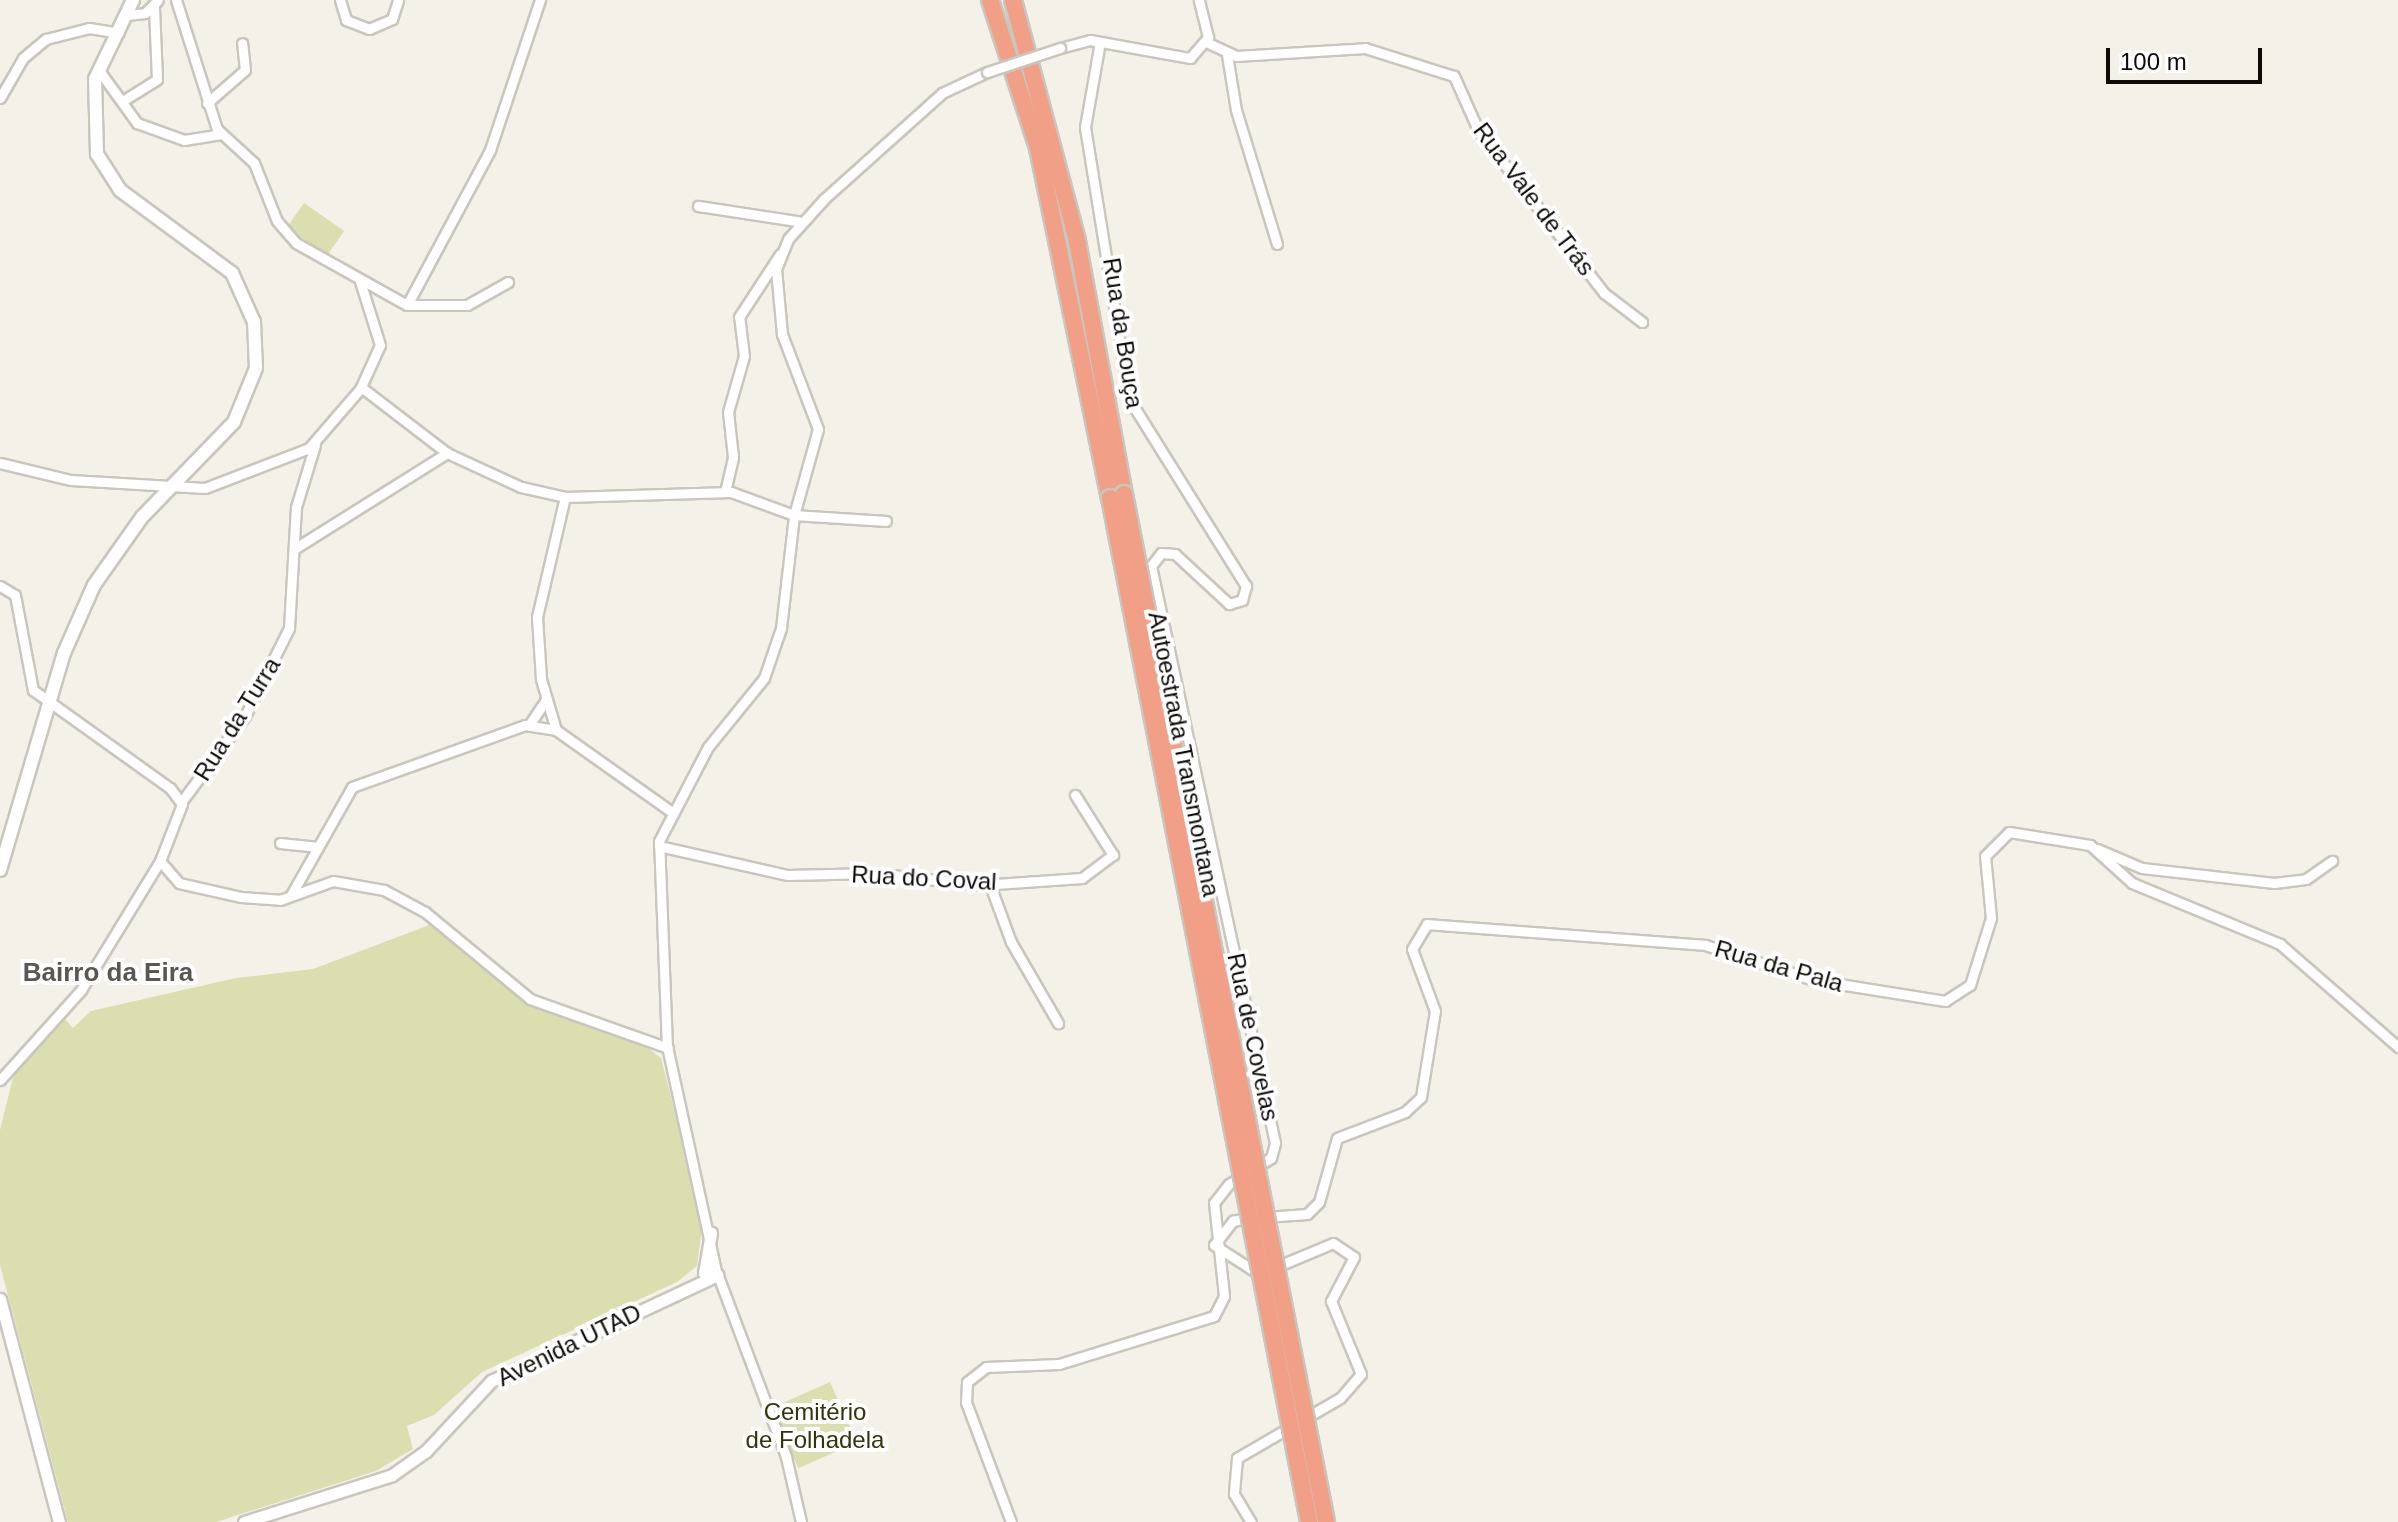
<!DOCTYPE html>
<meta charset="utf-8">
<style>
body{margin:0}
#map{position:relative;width:2398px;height:1522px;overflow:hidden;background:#f4f1e9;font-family:Arial,sans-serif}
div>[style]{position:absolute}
.green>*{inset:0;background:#dbdfb0;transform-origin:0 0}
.roads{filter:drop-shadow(2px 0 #c9c6be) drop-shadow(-2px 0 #c9c6be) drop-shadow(0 2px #c9c6be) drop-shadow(0 -2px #c9c6be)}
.minor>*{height:9px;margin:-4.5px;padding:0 4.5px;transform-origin:4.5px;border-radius:4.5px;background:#fff}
.tertiary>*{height:11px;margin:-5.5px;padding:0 5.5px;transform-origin:5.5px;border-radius:5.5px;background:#fff}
.secondary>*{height:12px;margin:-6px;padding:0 6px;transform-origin:6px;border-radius:6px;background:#fff}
.motorway>*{height:16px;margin:-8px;padding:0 8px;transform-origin:8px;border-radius:8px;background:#f29f87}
.bridges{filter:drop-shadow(2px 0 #c9c6be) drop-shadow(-2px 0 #c9c6be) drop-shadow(0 2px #c9c6be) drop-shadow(0 -2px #c9c6be)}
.minor-bridge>*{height:9px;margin:-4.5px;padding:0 4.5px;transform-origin:4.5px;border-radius:4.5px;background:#fff}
.motorway-bridge>*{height:16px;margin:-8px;padding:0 8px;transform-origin:8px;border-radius:8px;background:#f29f87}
span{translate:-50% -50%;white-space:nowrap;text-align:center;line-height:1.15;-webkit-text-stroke:8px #fff;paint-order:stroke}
.street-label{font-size:24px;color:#0d0c09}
.park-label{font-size:24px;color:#32340b}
.neighbourhood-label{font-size:26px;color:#5a5750;font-weight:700}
.scale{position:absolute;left:2106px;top:48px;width:156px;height:36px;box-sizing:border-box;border:4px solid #0d0c09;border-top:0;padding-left:10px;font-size:24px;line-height:28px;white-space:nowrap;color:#0d0c09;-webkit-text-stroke:6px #fff;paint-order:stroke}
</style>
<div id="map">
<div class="green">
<div style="left:304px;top:203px;width:49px;height:30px;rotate:35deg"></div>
<div style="clip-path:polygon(432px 924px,524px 1002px,636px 1039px,661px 1058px,703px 1221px,697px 1266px,677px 1282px,482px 1372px,434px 1415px,407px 1426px,413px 1449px,376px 1471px,216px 1522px,68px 1522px,0 1265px,0 1130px,16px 1065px,62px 1016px,73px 1028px,91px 1011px,236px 978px,313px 969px)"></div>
<div style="left:830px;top:1382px;width:66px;height:64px;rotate:66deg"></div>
</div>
<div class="roads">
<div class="minor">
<div style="left:176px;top:0;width:135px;rotate:72.4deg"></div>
<div style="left:217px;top:129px;width:50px;rotate:42.6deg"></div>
<div style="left:254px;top:163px;width:62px;rotate:68.4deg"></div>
<div style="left:277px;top:221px;width:29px;rotate:49deg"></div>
<div style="left:296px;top:243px;width:127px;rotate:29.2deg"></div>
<div style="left:407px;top:305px;width:60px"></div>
<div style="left:467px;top:305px;width:47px;rotate:-29.3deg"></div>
<div style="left:340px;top:0;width:21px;rotate:73deg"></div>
<div style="left:346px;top:20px;width:25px;rotate:21deg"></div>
<div style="left:369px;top:29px;width:25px;rotate:-23deg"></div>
<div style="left:392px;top:19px;width:20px;rotate:-72deg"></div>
<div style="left:127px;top:15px;width:18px;rotate:-6deg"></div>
<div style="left:145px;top:13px;width:18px;rotate:-45deg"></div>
<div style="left:1206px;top:42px;width:33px;rotate:25deg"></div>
<div style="left:1236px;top:56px;width:129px;rotate:-3.5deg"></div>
<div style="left:1365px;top:48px;width:93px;rotate:17.5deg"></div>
<div style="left:1454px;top:76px;width:59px;rotate:66deg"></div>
<div style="left:1478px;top:130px;width:206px;rotate:52.3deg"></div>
<div style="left:1604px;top:293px;width:48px;rotate:37.3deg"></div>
<div style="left:1060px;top:48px;width:31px;rotate:-15deg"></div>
<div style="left:1090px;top:40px;width:102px;rotate:10.2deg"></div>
<div style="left:1190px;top:58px;width:28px;rotate:-49deg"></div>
<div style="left:1208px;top:37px;width:38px;rotate:-104deg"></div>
<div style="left:1227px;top:55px;width:56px;rotate:80.7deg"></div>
<div style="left:1236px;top:110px;width:140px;rotate:73deg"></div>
<div style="left:98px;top:69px;width:67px;rotate:54.2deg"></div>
<div style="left:137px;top:123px;width:50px;rotate:19.9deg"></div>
<div style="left:184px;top:140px;width:36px;rotate:-9deg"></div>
<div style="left:0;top:98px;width:46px;rotate:-60.1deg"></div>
<div style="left:23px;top:58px;width:30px;rotate:-40deg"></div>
<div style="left:46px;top:39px;width:44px;rotate:-14.3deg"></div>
<div style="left:89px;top:28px;width:30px;rotate:9deg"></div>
<div style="left:124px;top:100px;width:39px;rotate:-32deg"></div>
<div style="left:157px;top:79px;width:73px;rotate:-92.4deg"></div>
<div style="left:207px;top:103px;width:50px;rotate:-41deg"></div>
<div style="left:245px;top:70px;width:27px;rotate:-96deg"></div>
<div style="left:698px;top:206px;width:105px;rotate:8.7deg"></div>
<div style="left:407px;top:305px;width:176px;rotate:-61.8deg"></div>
<div style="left:490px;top:150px;width:158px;rotate:-71.6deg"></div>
<div style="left:361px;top:387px;width:108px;rotate:37.5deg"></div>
<div style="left:447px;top:453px;width:81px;rotate:24.7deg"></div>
<div style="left:521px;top:487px;width:45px;rotate:12.8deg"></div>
<div style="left:565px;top:497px;width:166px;rotate:-1.7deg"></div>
<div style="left:731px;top:492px;width:67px;rotate:20.1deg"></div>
<div style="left:0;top:463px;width:73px;rotate:13.5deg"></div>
<div style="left:71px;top:480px;width:134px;rotate:3.4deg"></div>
<div style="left:205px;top:488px;width:111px;rotate:-21deg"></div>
<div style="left:309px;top:448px;width:78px;rotate:-49.2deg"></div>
<div style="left:360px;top:389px;width:48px;rotate:-65.6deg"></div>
<div style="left:380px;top:345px;width:67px;rotate:-107.4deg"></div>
<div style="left:725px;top:492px;width:36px;rotate:-77deg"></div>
<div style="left:733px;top:457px;width:45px;rotate:-96.3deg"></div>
<div style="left:728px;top:412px;width:58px;rotate:-74.1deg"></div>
<div style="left:744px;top:356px;width:39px;rotate:-97deg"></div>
<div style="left:739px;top:317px;width:75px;rotate:-56.9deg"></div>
<div style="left:794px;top:515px;width:92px;rotate:3.7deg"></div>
<div style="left:294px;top:549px;width:181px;rotate:-32.1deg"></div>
<div style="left:0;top:586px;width:17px;rotate:31deg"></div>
<div style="left:15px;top:595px;width:97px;rotate:79.3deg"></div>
<div style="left:33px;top:690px;width:168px;rotate:35.6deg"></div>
<div style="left:170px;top:788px;width:20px;rotate:53deg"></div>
<div style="left:182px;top:804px;width:61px;rotate:111.1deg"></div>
<div style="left:160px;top:861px;width:151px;rotate:121.5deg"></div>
<div style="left:81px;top:990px;width:121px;rotate:132deg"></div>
<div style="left:529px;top:725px;width:30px;rotate:-56deg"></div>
<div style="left:556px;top:730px;width:53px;rotate:-106.4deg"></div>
<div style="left:541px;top:679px;width:62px;rotate:-93.7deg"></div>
<div style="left:537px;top:617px;width:123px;rotate:-76.9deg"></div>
<div style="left:182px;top:801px;width:106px;rotate:-53.5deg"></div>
<div style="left:245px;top:716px;width:98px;rotate:-63.4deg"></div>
<div style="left:289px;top:628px;width:121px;rotate:-86.7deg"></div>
<div style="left:296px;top:507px;width:65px;rotate:-73deg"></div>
<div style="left:280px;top:843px;width:36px;rotate:6deg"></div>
<div style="left:659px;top:846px;width:132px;rotate:12.7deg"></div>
<div style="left:788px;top:875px;width:87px;rotate:-1.3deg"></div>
<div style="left:875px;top:873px;width:107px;rotate:6.5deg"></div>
<div style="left:981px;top:885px;width:101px;rotate:-4deg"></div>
<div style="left:1082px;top:878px;width:39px;rotate:-37deg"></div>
<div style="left:1113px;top:855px;width:71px;rotate:-122.3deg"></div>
<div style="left:2097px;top:849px;width:49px;rotate:22.9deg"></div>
<div style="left:2142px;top:868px;width:133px;rotate:6.5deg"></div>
<div style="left:2274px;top:883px;width:32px;rotate:-7deg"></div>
<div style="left:2306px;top:879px;width:32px;rotate:-35deg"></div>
<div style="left:160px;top:861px;width:29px;rotate:49deg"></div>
<div style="left:179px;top:883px;width:64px;rotate:12.7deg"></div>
<div style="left:241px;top:897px;width:39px;rotate:4deg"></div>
<div style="left:280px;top:900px;width:56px;rotate:-19.7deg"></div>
<div style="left:333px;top:881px;width:52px;rotate:10deg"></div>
<div style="left:384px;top:890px;width:47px;rotate:28.2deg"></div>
<div style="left:425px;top:912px;width:136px;rotate:39.6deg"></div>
<div style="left:530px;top:999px;width:146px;rotate:19.5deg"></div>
<div style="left:990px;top:885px;width:61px;rotate:69.8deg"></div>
<div style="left:1011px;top:942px;width:94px;rotate:59.9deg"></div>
<div style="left:291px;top:895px;width:124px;rotate:-60.5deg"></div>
<div style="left:352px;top:787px;width:184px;rotate:-19.7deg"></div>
<div style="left:525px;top:725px;width:31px;rotate:9deg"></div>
<div style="left:556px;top:730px;width:138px;rotate:35.3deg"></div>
<div style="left:1265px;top:1217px;width:42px;rotate:-4.1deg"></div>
<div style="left:1307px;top:1214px;width:17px;rotate:-45deg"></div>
<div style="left:1319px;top:1202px;width:66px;rotate:-74.3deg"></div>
<div style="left:1337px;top:1138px;width:73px;rotate:-20.9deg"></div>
<div style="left:1405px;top:1112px;width:22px;rotate:-43deg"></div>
<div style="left:1421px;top:1097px;width:87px;rotate:-80.8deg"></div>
<div style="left:1435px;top:1011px;width:66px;rotate:-110.4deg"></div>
<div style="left:1412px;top:949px;width:29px;rotate:-59deg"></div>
<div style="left:1427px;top:924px;width:279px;rotate:4.3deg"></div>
<div style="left:1705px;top:945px;width:114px;rotate:17.8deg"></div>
<div style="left:1814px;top:980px;width:133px;rotate:9.1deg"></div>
<div style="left:1945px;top:1001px;width:30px;rotate:-33deg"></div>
<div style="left:1970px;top:985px;width:70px;rotate:-72.6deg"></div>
<div style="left:1991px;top:918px;width:62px;rotate:-95.5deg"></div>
<div style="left:1985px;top:856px;width:34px;rotate:-45deg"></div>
<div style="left:2009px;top:832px;width:82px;rotate:9.1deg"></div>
<div style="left:2090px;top:845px;width:57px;rotate:42.1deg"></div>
<div style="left:2132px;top:883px;width:160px;rotate:22.4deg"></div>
<div style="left:2280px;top:944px;width:157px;rotate:41.1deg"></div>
<div style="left:1214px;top:1245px;width:31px;rotate:-52deg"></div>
<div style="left:1233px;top:1221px;width:17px;rotate:-13deg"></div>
<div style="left:1214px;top:1245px;width:54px;rotate:32.8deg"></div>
<div style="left:1259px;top:1274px;width:80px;rotate:-22.7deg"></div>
<div style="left:1333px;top:1243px;width:25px;rotate:34deg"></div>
<div style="left:1354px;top:1257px;width:50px;rotate:117.6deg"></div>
<div style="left:1331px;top:1301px;width:79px;rotate:67.7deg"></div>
<div style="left:1361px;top:1374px;width:32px;rotate:131deg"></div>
<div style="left:1340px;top:1398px;width:119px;rotate:149.8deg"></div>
<div style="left:1237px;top:1458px;width:36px;rotate:95deg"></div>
<div style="left:1234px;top:1494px;width:33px;rotate:59deg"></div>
<div style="left:716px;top:1271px;width:229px;rotate:-102.3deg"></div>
<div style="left:667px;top:1047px;width:206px;rotate:-92.2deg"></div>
<div style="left:659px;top:841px;width:106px;rotate:-62.5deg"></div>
<div style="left:708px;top:747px;width:89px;rotate:-50.9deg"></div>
<div style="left:764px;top:678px;width:53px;rotate:-71.2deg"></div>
<div style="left:781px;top:628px;width:114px;rotate:-83.4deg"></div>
<div style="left:794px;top:515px;width:89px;rotate:-74.4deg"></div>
<div style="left:818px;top:429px;width:102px;rotate:-110.8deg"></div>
<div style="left:782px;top:334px;width:65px;rotate:-95.3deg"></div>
<div style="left:776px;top:269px;width:32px;rotate:-68deg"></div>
<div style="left:788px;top:239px;width:54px;rotate:-48deg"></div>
<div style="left:824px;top:199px;width:159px;rotate:-41.9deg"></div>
<div style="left:942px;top:93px;width:50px;rotate:-25deg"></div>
<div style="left:717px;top:1273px;width:197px;rotate:69.4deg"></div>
<div style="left:786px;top:1457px;width:67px;rotate:77deg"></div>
<div style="left:1011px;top:1522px;width:128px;rotate:-110.6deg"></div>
<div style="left:966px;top:1402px;width:20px;rotate:-87deg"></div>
<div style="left:967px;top:1382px;width:24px;rotate:-38deg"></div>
<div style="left:986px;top:1367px;width:73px;rotate:-2.4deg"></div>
<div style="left:1059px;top:1364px;width:162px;rotate:-17.2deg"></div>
<div style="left:1214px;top:1316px;width:22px;rotate:-63deg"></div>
<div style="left:1224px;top:1296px;width:94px;rotate:-96.1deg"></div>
<div style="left:1214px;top:1203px;width:24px;rotate:-52deg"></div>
<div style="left:1229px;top:1184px;width:49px;rotate:-31.8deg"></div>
<div style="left:1271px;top:1158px;width:16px;rotate:-75deg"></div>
<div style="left:1275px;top:1143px;width:590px;rotate:-102.13deg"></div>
<div style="left:1151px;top:566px;width:16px;rotate:-52deg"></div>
<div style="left:1161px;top:553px;width:14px;rotate:4deg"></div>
<div style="left:1175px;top:554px;width:74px;rotate:42.8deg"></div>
<div style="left:1229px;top:604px;width:14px;rotate:-17deg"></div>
<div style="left:1242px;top:600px;width:15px;rotate:-74deg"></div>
<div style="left:1246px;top:586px;width:221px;rotate:-122deg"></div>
<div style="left:1129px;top:399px;width:276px;rotate:-99.2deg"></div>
<div style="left:1085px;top:127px;width:86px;rotate:-80deg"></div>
</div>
<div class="tertiary">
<div style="left:704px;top:1273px;width:41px;rotate:-80.1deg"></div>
<div style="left:0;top:1299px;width:231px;rotate:75.2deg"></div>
<div style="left:244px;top:1522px;width:155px;rotate:-17.6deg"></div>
<div style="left:392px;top:1475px;width:42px;rotate:-35.2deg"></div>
<div style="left:426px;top:1451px;width:96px;rotate:-47.1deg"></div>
<div style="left:491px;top:1381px;width:250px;rotate:-25.1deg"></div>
<div style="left:717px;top:1275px;width:9px;rotate:-126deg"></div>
<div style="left:712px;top:1268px;width:8px;rotate:150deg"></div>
</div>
<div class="secondary">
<div style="left:0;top:870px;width:226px;rotate:-73.6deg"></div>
<div style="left:64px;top:653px;width:74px;rotate:-66.2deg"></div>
<div style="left:94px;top:585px;width:83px;rotate:-54.8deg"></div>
<div style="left:142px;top:517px;width:132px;rotate:-45.9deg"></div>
<div style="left:234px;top:422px;width:58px;rotate:-67.8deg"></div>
<div style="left:256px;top:368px;width:46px;rotate:-92.5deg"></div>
<div style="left:254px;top:322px;width:54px;rotate:-114.2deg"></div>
<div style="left:232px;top:273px;width:139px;rotate:-143.5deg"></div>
<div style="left:120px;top:190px;width:43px;rotate:-122.6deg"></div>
<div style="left:97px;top:154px;width:75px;rotate:-91.5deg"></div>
<div style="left:95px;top:79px;width:88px;rotate:-64.3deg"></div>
</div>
<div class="motorway">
<div style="left:990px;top:0;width:156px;rotate:72deg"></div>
<div style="left:1038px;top:148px;width:357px;rotate:78.4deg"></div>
<div style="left:1013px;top:0;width:249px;rotate:75.1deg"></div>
<div style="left:1077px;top:241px;width:257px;rotate:79.5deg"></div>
</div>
</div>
<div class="bridges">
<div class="minor-bridge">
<div style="left:987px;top:72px;width:77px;rotate:-18.2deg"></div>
</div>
<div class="motorway-bridge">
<div style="left:1124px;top:494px;width:1048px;rotate:78.88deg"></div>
<div style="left:1110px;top:498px;width:1043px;rotate:79deg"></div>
</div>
</div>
<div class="street-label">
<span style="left:1534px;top:199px;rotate:53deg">Rua Vale de Trás</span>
<span style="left:1123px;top:333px;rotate:81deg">Rua da Bouça</span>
<span style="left:237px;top:719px;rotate:-58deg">Rua da Turra</span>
<span style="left:1184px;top:754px;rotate:79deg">Autoestrada Transmontana</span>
<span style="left:924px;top:878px;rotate:3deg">Rua do Coval</span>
<span style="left:1779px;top:966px;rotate:16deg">Rua da Pala</span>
<span style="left:1253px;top:1037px;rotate:78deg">Rua de Covelas</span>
<span style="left:569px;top:1345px;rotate:-26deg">Avenida UTAD</span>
</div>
<div class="park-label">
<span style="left:815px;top:1426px">Cemitério<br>de Folhadela</span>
</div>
<div class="neighbourhood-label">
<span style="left:108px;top:973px">Bairro da Eira</span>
</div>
<div class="scale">100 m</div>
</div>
